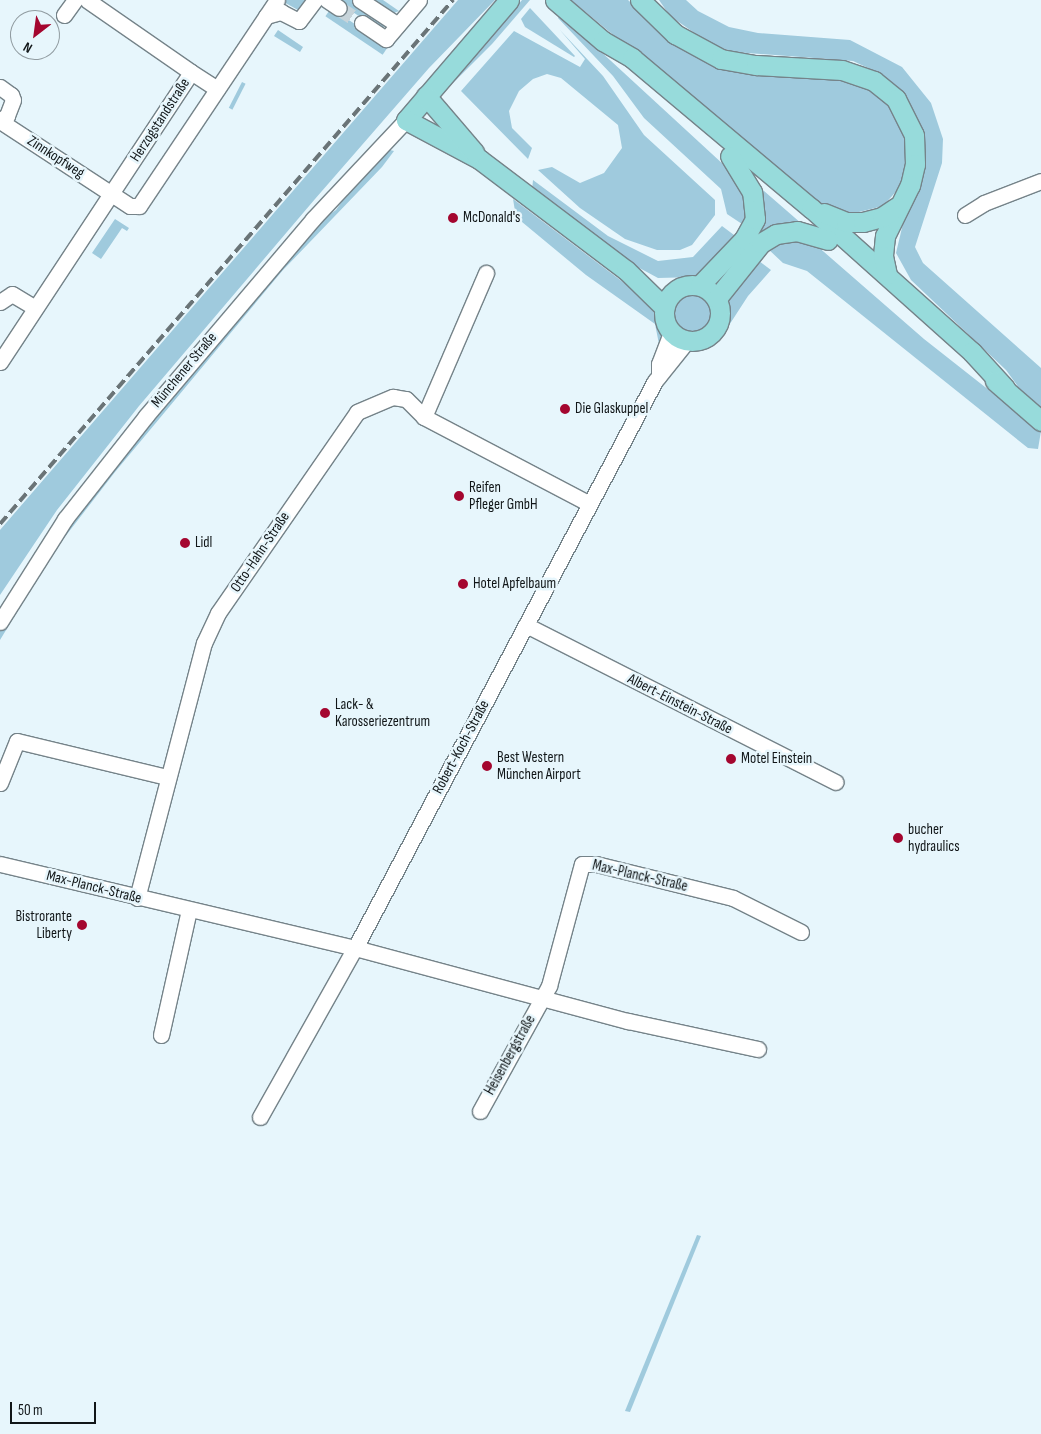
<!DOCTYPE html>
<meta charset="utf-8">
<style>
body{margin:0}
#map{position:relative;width:1041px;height:1434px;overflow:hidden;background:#e7f6fc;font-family:"Sofia Sans Condensed",sans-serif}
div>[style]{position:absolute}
.green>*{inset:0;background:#9fcadd;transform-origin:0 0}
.round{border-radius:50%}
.minor-tunnel>*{height:15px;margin-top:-7.5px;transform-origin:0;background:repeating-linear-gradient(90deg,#c7d4da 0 15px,transparent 0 23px)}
.roads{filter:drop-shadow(1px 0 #758389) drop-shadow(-1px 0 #758389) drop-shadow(0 1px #758389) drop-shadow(0 -1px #758389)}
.minor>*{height:15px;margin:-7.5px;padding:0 7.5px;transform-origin:7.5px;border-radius:7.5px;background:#fff}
.major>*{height:19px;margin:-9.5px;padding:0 9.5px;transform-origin:9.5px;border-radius:9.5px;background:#97dbdb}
.major>.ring{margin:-9.5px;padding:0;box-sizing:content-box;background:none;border:19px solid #97dbdb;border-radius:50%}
.rail>*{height:4px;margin-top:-2px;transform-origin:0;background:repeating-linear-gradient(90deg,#6a7477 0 10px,transparent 0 15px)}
.dots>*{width:14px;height:14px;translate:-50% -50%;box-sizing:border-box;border:2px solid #e7f6fc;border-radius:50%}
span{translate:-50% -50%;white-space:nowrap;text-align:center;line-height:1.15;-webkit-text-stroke:5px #e7f6fc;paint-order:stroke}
.street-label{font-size:15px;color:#111618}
.poi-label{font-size:15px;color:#111618}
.left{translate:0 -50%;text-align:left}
.right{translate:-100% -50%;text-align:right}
.north{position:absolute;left:10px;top:10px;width:50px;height:50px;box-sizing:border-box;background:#e7f6fc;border:1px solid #919ca1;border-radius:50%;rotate:210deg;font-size:14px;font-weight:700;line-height:20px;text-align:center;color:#111618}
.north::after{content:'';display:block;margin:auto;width:18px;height:22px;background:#a4062f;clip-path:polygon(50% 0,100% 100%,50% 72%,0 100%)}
.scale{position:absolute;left:10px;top:1402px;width:86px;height:22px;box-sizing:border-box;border:2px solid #111618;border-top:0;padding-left:6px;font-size:15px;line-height:18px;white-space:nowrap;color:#111618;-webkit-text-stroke:4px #e7f6fc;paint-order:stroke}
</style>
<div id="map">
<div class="green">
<div style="clip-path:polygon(308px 0,298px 10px,282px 1px,283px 0)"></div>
<div style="clip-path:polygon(335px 0,352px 0,383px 21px,384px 27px,378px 29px)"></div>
<div style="clip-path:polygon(368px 0,383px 0,399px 11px,391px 14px)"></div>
<div style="clip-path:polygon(458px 0,495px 0,429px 68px,315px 199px,139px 406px,57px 510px,0 595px,0 530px)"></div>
<div style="clip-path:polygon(522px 0,530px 0,492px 44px,451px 85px)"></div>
<div style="clip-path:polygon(571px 0,628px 0,660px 30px,704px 59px,847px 77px,873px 90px,892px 107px,907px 137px,909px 159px,901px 186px,883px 206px,855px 213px,836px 211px,815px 202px)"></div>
<div style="clip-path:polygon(659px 0,686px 0,698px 11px,729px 27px,758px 33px,850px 40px,902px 67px,931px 103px,943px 139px,942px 163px,915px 247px,923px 263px,1041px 368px,1041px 408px,1019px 388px,1006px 370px,911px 280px,896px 253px,905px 215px,922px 173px,925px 144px,916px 116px,904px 96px,881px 74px,853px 61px,734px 52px,712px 45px,670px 16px)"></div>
<div style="left:331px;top:8px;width:69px;height:10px;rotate:34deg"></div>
<div style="clip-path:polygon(530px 8px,575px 56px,574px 57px,525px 27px,521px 19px)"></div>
<div style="clip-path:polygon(560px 14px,737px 177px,748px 196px,745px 226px,727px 214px,721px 189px,644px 118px,613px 76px,558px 18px)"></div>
<div style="clip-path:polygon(559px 29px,603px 76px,644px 135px,715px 200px,715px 215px,692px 245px,680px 250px,657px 250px,625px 239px,580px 208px,538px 170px,552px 167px,580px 183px,604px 173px,622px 148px,618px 125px,561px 78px,547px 74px,533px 79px,519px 91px,509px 111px,512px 128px,532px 148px,528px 159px,461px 91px,514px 31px,580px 67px,585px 59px)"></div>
<div style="clip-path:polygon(278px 30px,303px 47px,300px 52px,274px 36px)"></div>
<div style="left:242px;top:82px;width:4px;height:29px;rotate:27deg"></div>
<div style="clip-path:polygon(390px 150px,394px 151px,382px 167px,283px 270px,115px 472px,54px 551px,0 640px,0 629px,36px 569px,112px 468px,321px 220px,336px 210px,347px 194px)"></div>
<div style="clip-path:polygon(533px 180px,608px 236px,658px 261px,693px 257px,722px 226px,738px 238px,696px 277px,658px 278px,619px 257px,532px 190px)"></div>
<div style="clip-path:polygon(756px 184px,802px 224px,788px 224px,717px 289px,708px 282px,748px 243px)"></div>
<div style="clip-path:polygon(513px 199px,652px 304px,662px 328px,662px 342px,659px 344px,655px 324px,586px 275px,516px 217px)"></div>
<div style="clip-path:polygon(115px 219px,129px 228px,127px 231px,122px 228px,101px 259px,92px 253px)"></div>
<div style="clip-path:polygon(799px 240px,816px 245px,924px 339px,1041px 431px,1038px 449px,1028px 448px,807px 271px,783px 263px,766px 247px,775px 241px)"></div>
<div style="clip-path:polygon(755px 258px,771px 270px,748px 296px,724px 333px,704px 349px,694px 351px,692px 347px,714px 340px,720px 332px,725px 321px,725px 299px)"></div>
<div class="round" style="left:671px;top:291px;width:42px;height:42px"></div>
<div style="clip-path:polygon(697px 1235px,701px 1236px,630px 1412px,625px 1411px)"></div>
</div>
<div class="minor-tunnel">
<div style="left:339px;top:8px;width:27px;rotate:33deg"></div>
</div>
<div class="roads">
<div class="minor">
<div style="left:87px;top:0;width:126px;rotate:34.7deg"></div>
<div style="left:327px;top:0;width:14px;rotate:34deg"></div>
<div style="left:360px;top:0;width:45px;rotate:33.3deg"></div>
<div style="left:64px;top:15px;width:19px;rotate:-54deg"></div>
<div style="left:266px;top:16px;width:16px;rotate:-15deg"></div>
<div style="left:281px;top:12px;width:20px;rotate:27deg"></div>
<div style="left:299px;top:21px;width:26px;rotate:-53deg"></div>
<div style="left:362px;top:23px;width:29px;rotate:34deg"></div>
<div style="left:386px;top:39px;width:51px;rotate:-49.8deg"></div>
<div style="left:0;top:87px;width:14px;rotate:36deg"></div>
<div style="left:11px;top:95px;width:5px;rotate:68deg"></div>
<div style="left:13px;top:100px;width:17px;rotate:111deg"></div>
<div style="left:7px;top:116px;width:8px;rotate:150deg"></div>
<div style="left:0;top:121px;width:155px;rotate:33.2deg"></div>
<div style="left:130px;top:206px;width:9px"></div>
<div style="left:139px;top:206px;width:248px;rotate:-56.2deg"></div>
<div style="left:965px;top:215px;width:22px;rotate:-32deg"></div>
<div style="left:984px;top:203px;width:61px;rotate:-21.1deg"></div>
<div style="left:0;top:302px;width:14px;rotate:-34deg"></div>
<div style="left:12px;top:294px;width:27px;rotate:31deg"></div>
<div style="left:0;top:362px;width:347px;rotate:-56.6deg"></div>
<div style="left:191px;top:72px;width:31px;rotate:33deg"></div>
<div style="left:659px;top:376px;width:12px;rotate:-90deg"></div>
<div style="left:659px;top:364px;width:34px;rotate:-69deg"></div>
<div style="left:424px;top:417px;width:157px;rotate:-66.7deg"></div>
<div style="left:0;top:622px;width:122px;rotate:-57.7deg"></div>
<div style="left:65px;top:519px;width:131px;rotate:-51.8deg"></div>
<div style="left:146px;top:416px;width:258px;rotate:-49.7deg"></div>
<div style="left:313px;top:219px;width:136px;rotate:-46.8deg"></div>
<div style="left:526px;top:625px;width:347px;rotate:26.9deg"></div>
<div style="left:0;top:783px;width:45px;rotate:-68deg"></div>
<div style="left:17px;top:741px;width:154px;rotate:13.5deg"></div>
<div style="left:0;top:864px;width:365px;rotate:13.3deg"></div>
<div style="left:355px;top:948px;width:283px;rotate:15deg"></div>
<div style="left:628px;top:1021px;width:133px;rotate:12.2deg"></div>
<div style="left:137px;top:898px;width:264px;rotate:-75.3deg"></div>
<div style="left:204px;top:643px;width:33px;rotate:-65deg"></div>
<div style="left:218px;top:613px;width:244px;rotate:-55.3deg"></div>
<div style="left:357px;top:412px;width:39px;rotate:-23deg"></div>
<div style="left:393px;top:397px;width:13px;rotate:9deg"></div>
<div style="left:406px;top:399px;width:25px;rotate:45deg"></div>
<div style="left:424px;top:417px;width:187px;rotate:27.7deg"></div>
<div style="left:161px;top:1035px;width:128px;rotate:-77.4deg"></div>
<div style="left:480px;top:1111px;width:143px;rotate:-61.1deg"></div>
<div style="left:549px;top:986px;width:126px;rotate:-74.9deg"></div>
<div style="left:582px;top:864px;width:14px"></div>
<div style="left:596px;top:864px;width:141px;rotate:13.9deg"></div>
<div style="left:733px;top:898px;width:76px;rotate:26.6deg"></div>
<div style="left:260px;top:1117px;width:194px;rotate:-60.7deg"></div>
<div style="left:355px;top:948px;width:641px;rotate:-62.12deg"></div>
<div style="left:655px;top:381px;width:51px;rotate:-51.3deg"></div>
</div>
<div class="major">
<div style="left:509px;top:0;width:158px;rotate:130.6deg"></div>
<div style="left:406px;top:120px;width:83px;rotate:28.1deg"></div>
<div style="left:479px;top:159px;width:184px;rotate:37.1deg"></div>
<div style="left:626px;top:270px;width:54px;rotate:44.3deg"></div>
<div style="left:555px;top:0;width:63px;rotate:40.5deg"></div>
<div style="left:603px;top:41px;width:34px;rotate:30deg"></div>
<div style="left:632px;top:58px;width:234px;rotate:40deg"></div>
<div style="left:811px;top:208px;width:216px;rotate:41.8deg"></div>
<div style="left:972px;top:352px;width:49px;rotate:47.5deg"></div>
<div style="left:640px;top:0;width:49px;rotate:44.2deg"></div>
<div style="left:675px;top:34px;width:52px;rotate:28.5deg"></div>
<div style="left:721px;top:59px;width:36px;rotate:10deg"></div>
<div style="left:756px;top:65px;width:86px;rotate:3.3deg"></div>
<div style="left:842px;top:70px;width:34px;rotate:19deg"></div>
<div style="left:874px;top:81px;width:28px;rotate:39deg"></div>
<div style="left:896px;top:99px;width:40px;rotate:63.4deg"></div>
<div style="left:914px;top:135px;width:29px;rotate:88deg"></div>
<div style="left:915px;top:164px;width:22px;rotate:103deg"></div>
<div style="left:910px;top:185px;width:57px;rotate:116.1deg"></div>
<div style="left:885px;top:236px;width:20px;rotate:96deg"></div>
<div style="left:883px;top:256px;width:19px;rotate:78deg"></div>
<div style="left:426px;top:96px;width:74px;rotate:49.4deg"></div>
<div style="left:824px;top:213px;width:24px;rotate:22deg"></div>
<div style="left:846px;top:222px;width:17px"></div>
<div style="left:863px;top:222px;width:20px;rotate:-15deg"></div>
<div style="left:882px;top:217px;width:18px;rotate:-34deg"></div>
<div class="ring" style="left:664px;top:285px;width:37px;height:37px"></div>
<div style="left:700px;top:285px;width:64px;rotate:-46.3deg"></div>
<div style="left:744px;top:239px;width:23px;rotate:-61deg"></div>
<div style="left:755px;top:219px;width:27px;rotate:-96deg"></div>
<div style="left:752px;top:192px;width:42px;rotate:-121.4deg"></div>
<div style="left:717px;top:298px;width:70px;rotate:-51.3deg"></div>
<div style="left:761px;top:243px;width:17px;rotate:-31deg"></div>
<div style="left:776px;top:234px;width:21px;rotate:-8deg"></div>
<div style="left:797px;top:231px;width:32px;rotate:16deg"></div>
<div style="left:995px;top:381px;width:61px;rotate:41deg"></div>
</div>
</div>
<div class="rail">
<div style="left:0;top:524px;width:693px;rotate:-49.16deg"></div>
</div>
<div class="dots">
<div style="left:453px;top:218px;background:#a4062f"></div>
<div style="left:565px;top:409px;background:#a4062f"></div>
<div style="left:459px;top:496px;background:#a4062f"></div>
<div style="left:185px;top:543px;background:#a4062f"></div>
<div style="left:463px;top:584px;background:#a4062f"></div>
<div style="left:325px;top:713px;background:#a4062f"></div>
<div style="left:731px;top:759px;background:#a4062f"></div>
<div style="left:487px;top:766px;background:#a4062f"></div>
<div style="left:898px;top:838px;background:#a4062f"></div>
<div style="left:82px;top:925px;background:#a4062f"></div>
</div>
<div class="street-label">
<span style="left:160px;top:120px;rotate:-57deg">Herzogstandstraße</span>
<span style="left:56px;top:157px;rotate:33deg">Zinnkopfweg</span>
<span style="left:184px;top:370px;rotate:-50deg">Münchener Straße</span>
<span style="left:260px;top:552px;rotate:-56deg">Otto-Hahn-Straße</span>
<span style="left:680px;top:704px;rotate:27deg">Albert-Einstein-Straße</span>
<span style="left:461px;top:747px;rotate:-62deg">Robert-Koch-Straße</span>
<span style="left:640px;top:876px;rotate:13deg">Max-Planck-Straße</span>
<span style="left:94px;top:887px;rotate:14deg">Max-Planck-Straße</span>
<span style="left:510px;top:1055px;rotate:-61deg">Heisenbergstraße</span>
</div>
<div class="poi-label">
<span class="left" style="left:463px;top:218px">McDonald's</span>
<span class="left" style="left:575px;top:409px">Die Glaskuppel</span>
<span class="left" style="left:469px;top:496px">Reifen<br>Pfleger GmbH</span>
<span class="left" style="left:195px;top:543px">Lidl</span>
<span class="left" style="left:473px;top:584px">Hotel Apfelbaum</span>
<span class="left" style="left:335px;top:713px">Lack- &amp;<br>Karosseriezentrum</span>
<span class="left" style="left:497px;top:766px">Best Western<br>München Airport</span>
<span class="left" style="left:741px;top:759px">Motel Einstein</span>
<span class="left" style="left:908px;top:838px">bucher<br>hydraulics</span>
<span class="right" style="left:72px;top:925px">Bistrorante<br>Liberty</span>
</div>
<div class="north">N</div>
<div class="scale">50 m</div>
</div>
